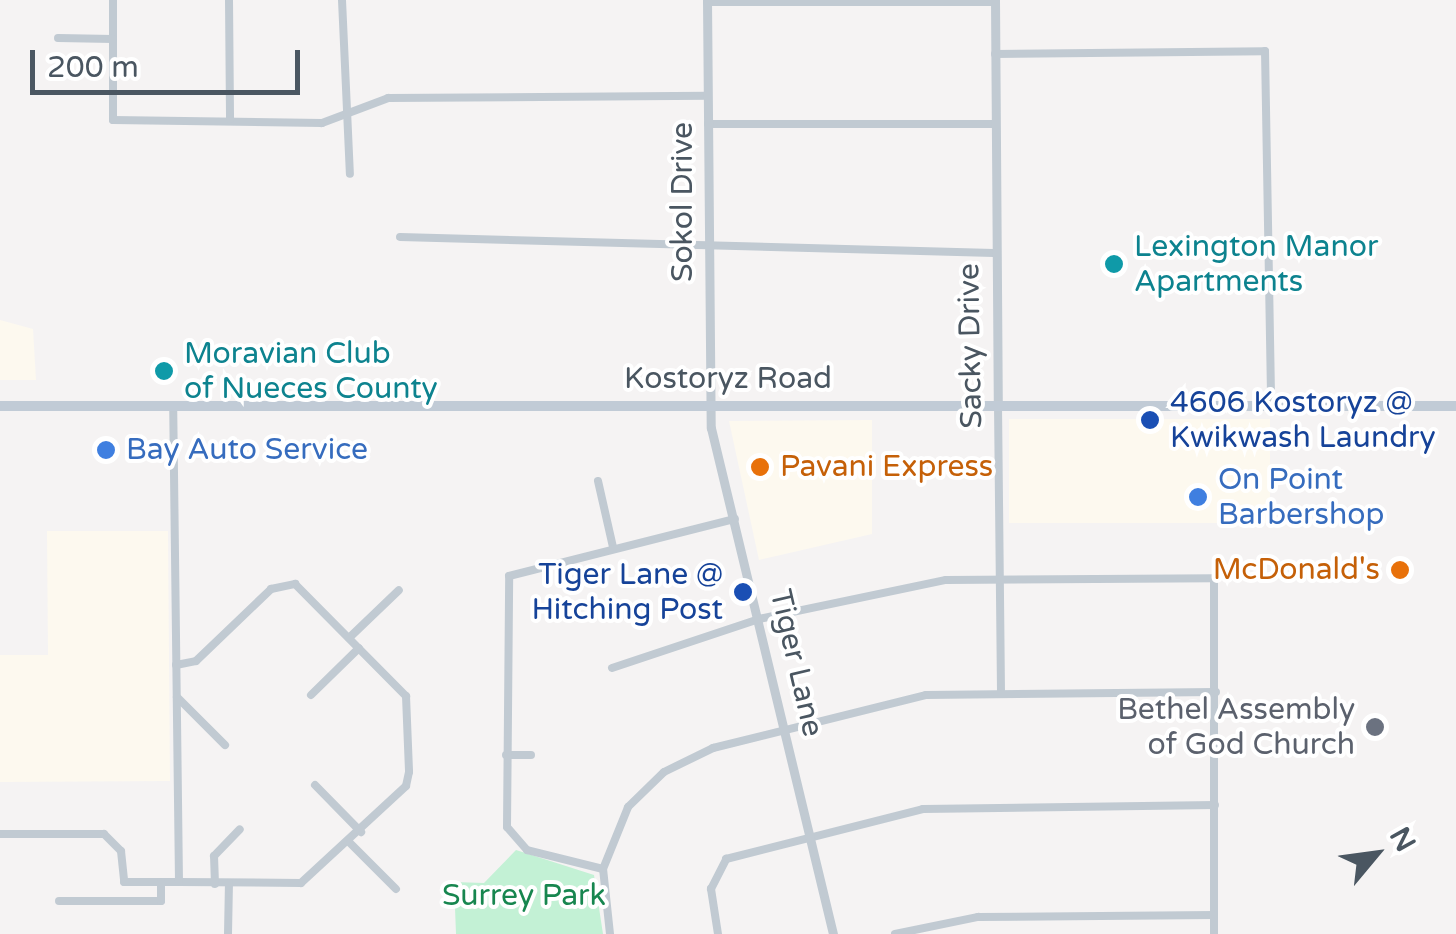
<!DOCTYPE html>
<style>
body{margin:0}
#map{position:relative;width:1456px;height:934px;overflow:hidden;background:#f5f3f3;font-family:"Varela Round",sans-serif}
div>[style]{position:absolute}
.commercial>*{inset:0;background:#fdf9ef;transform-origin:0 0}
.green>*{inset:0;background:#c3f1d5}
.minor>*{height:8px;margin:-4px;padding:0 4px;transform-origin:4px;border-radius:4px;background:#c1cad2}
.tertiary>*{height:9px;margin:-4.5px;padding:0 4.5px;transform-origin:4.5px;border-radius:4.5px;background:#c1cad2}
.secondary>*{height:10px;margin:-5px;padding:0 5px;transform-origin:5px;border-radius:5px;background:#c1cbd6}
.dots>*{width:28px;height:28px;translate:-50% -50%;box-sizing:border-box;border:5px solid #fff;border-radius:50%}
span{translate:-50% -50%;white-space:nowrap;text-align:center;line-height:1.15;-webkit-text-stroke:8px #fff;paint-order:stroke}
.street-label{font-size:30px;color:#4a5661}
.culture-label{font-size:30px;color:#0d838f}
.left{translate:0 -50%;text-align:left}
.transit-label{font-size:30px;color:#164399}
.right{translate:-100% -50%;text-align:right}
.shop-label{font-size:30px;color:#366cbe}
.food-label{font-size:30px;color:#c56008}
.worship-label{font-size:30px;color:#5b616d}
.park-label{font-size:30px;color:#17864f}
.north{position:absolute;left:1326px;top:804px;width:100px;height:100px;-webkit-text-stroke:8px #fff;paint-order:stroke;rotate:61deg;font-size:28px;font-weight:700;line-height:40px;text-align:center;color:#4a5661}
.north::after{content:'';display:block;margin:auto;width:35px;height:45px;background:#4a5661;clip-path:polygon(50% 0,100% 100%,50% 72%,0 100%)}
.scale{position:absolute;left:30px;top:50px;width:270px;height:45px;box-sizing:border-box;border:5px solid #4a5661;border-top:0;padding-left:12px;font-size:30px;line-height:35px;white-space:nowrap;color:#4a5661;-webkit-text-stroke:8px #fff;paint-order:stroke}
</style>
<div id="map">
<div class="commercial">
<div style="clip-path:polygon(0 320px,33px 329px,36px 380px,0 380px)"></div>
<div style="left:1009px;top:419px;width:261px;height:104px"></div>
<div style="clip-path:polygon(872px 420px,872px 534px,759px 560px,729px 421px)"></div>
<div style="clip-path:polygon(47px 531px,168px 531px,170px 781px,0 782px,0 655px,48px 655px)"></div>
</div>
<div class="green">
<div style="clip-path:polygon(516px 850px,594px 875px,603px 934px,456px 934px,454px 882px,484px 883px)"></div>
</div>
<div class="minor">
<div style="left:113px;top:0;width:120px;rotate:90deg"></div>
<div style="left:113px;top:120px;width:209px;rotate:0.8deg"></div>
<div style="left:322px;top:123px;width:71px;rotate:-20.7deg"></div>
<div style="left:388px;top:98px;width:320px;rotate:-0.4deg"></div>
<div style="left:229px;top:0;width:119px;rotate:89.5deg"></div>
<div style="left:342px;top:0;width:174px;rotate:87.4deg"></div>
<div style="left:707px;top:2px;width:288px"></div>
<div style="left:58px;top:38px;width:55px;rotate:1deg"></div>
<div style="left:995px;top:54px;width:270px;rotate:-0.6deg"></div>
<div style="left:1265px;top:51px;width:355px;rotate:89deg"></div>
<div style="left:708px;top:124px;width:285px"></div>
<div style="left:400px;top:237px;width:594px;rotate:1.54deg"></div>
<div style="left:998px;top:405px;width:285px;rotate:89.4deg"></div>
<div style="left:598px;top:481px;width:68px;rotate:77.2deg"></div>
<div style="left:349px;top:638px;width:69px;rotate:-43.8deg"></div>
<div style="left:176px;top:665px;width:20px;rotate:-11deg"></div>
<div style="left:196px;top:661px;width:104px;rotate:-43.8deg"></div>
<div style="left:271px;top:589px;width:25px;rotate:-12deg"></div>
<div style="left:295px;top:584px;width:158px;rotate:45.3deg"></div>
<div style="left:406px;top:696px;width:76px;rotate:87.7deg"></div>
<div style="left:409px;top:772px;width:14px;rotate:102deg"></div>
<div style="left:406px;top:786px;width:143px;rotate:137.3deg"></div>
<div style="left:301px;top:883px;width:122px;rotate:-179.5deg"></div>
<div style="left:612px;top:668px;width:155px;rotate:-18.4deg"></div>
<div style="left:759px;top:619px;width:191px;rotate:-11.8deg"></div>
<div style="left:946px;top:580px;width:268px;rotate:-0.4deg"></div>
<div style="left:1214px;top:578px;width:356px;rotate:90deg"></div>
<div style="left:311px;top:695px;width:67px;rotate:-44.4deg"></div>
<div style="left:177px;top:697px;width:68px;rotate:45deg"></div>
<div style="left:506px;top:755px;width:25px"></div>
<div style="left:315px;top:785px;width:66px;rotate:45.6deg"></div>
<div style="left:0;top:834px;width:104px"></div>
<div style="left:104px;top:834px;width:24px;rotate:45deg"></div>
<div style="left:121px;top:851px;width:31px;rotate:84deg"></div>
<div style="left:124px;top:882px;width:55px"></div>
<div style="left:179px;top:882px;width:474px;rotate:-90.7deg"></div>
<div style="left:350px;top:843px;width:65px;rotate:45deg"></div>
<div style="left:603px;top:869px;width:78px;rotate:-166deg"></div>
<div style="left:527px;top:850px;width:30px;rotate:-131deg"></div>
<div style="left:507px;top:827px;width:251px;rotate:-89.5deg"></div>
<div style="left:509px;top:576px;width:233px;rotate:-14.2deg"></div>
<div style="left:215px;top:884px;width:28px;rotate:-92deg"></div>
<div style="left:214px;top:856px;width:37px;rotate:-46deg"></div>
<div style="left:59px;top:901px;width:102px"></div>
<div style="left:161px;top:901px;width:19px;rotate:-90deg"></div>
<div style="left:228px;top:934px;width:51px;rotate:-88.9deg"></div>
<div style="left:610px;top:934px;width:65px;rotate:-96.1deg"></div>
<div style="left:603px;top:869px;width:67px;rotate:-68deg"></div>
<div style="left:628px;top:807px;width:50px;rotate:-44.2deg"></div>
<div style="left:664px;top:772px;width:55px;rotate:-26.1deg"></div>
<div style="left:713px;top:748px;width:219px;rotate:-14deg"></div>
<div style="left:926px;top:695px;width:290px;rotate:-0.6deg"></div>
<div style="left:718px;top:934px;width:46px;rotate:-98.8deg"></div>
<div style="left:711px;top:889px;width:34px;rotate:-63deg"></div>
<div style="left:726px;top:859px;width:203px;rotate:-14.2deg"></div>
<div style="left:923px;top:809px;width:292px;rotate:-0.8deg"></div>
<div style="left:895px;top:934px;width:85px;rotate:-11.6deg"></div>
<div style="left:978px;top:917px;width:236px;rotate:-0.5deg"></div>
</div>
<div class="tertiary">
<div style="left:707px;top:0;width:428px;rotate:89.5deg"></div>
<div style="left:711px;top:428px;width:520px;rotate:76.44deg"></div>
<div style="left:995px;top:0;width:403px;rotate:89.6deg"></div>
</div>
<div class="secondary">
<div style="left:0;top:406px;width:1456px"></div>
</div>
<div class="dots">
<div style="left:1114px;top:264px;background:#0f9aa8"></div>
<div style="left:164px;top:371px;background:#0f9aa8"></div>
<div style="left:1150px;top:420px;background:#1a4fb4"></div>
<div style="left:106px;top:450px;background:#3f7fe0"></div>
<div style="left:760px;top:467px;background:#e8710a"></div>
<div style="left:1198px;top:497px;background:#3f7fe0"></div>
<div style="left:1400px;top:570px;background:#e8710a"></div>
<div style="left:743px;top:592px;background:#1a4fb4"></div>
<div style="left:1375px;top:727px;background:#6b7280"></div>
</div>
<div class="street-label">
<span style="left:683px;top:202px;rotate:-90deg">Sokol Drive</span>
<span style="left:971px;top:346px;rotate:-91deg">Sacky Drive</span>
<span style="left:728px;top:379px">Kostoryz Road</span>
<span style="left:796px;top:663px;rotate:77deg">Tiger Lane</span>
</div>
<div class="culture-label">
<span class="left" style="left:1134px;top:264px">Lexington Manor<br>Apartments</span>
<span class="left" style="left:184px;top:371px">Moravian Club<br>of Nueces County</span>
</div>
<div class="transit-label">
<span class="left" style="left:1170px;top:420px">4606 Kostoryz @<br>Kwikwash Laundry</span>
<span class="right" style="left:723px;top:592px">Tiger Lane @<br>Hitching Post</span>
</div>
<div class="shop-label">
<span class="left" style="left:126px;top:450px">Bay Auto Service</span>
<span class="left" style="left:1218px;top:497px">On Point<br>Barbershop</span>
</div>
<div class="food-label">
<span class="left" style="left:780px;top:467px">Pavani Express</span>
<span class="right" style="left:1380px;top:570px">McDonald's</span>
</div>
<div class="worship-label">
<span class="right" style="left:1355px;top:727px">Bethel Assembly<br>of God Church</span>
</div>
<div class="park-label">
<span style="left:524px;top:896px">Surrey Park</span>
</div>
<div class="north">N</div>
<div class="scale">200 m</div>
</div>
